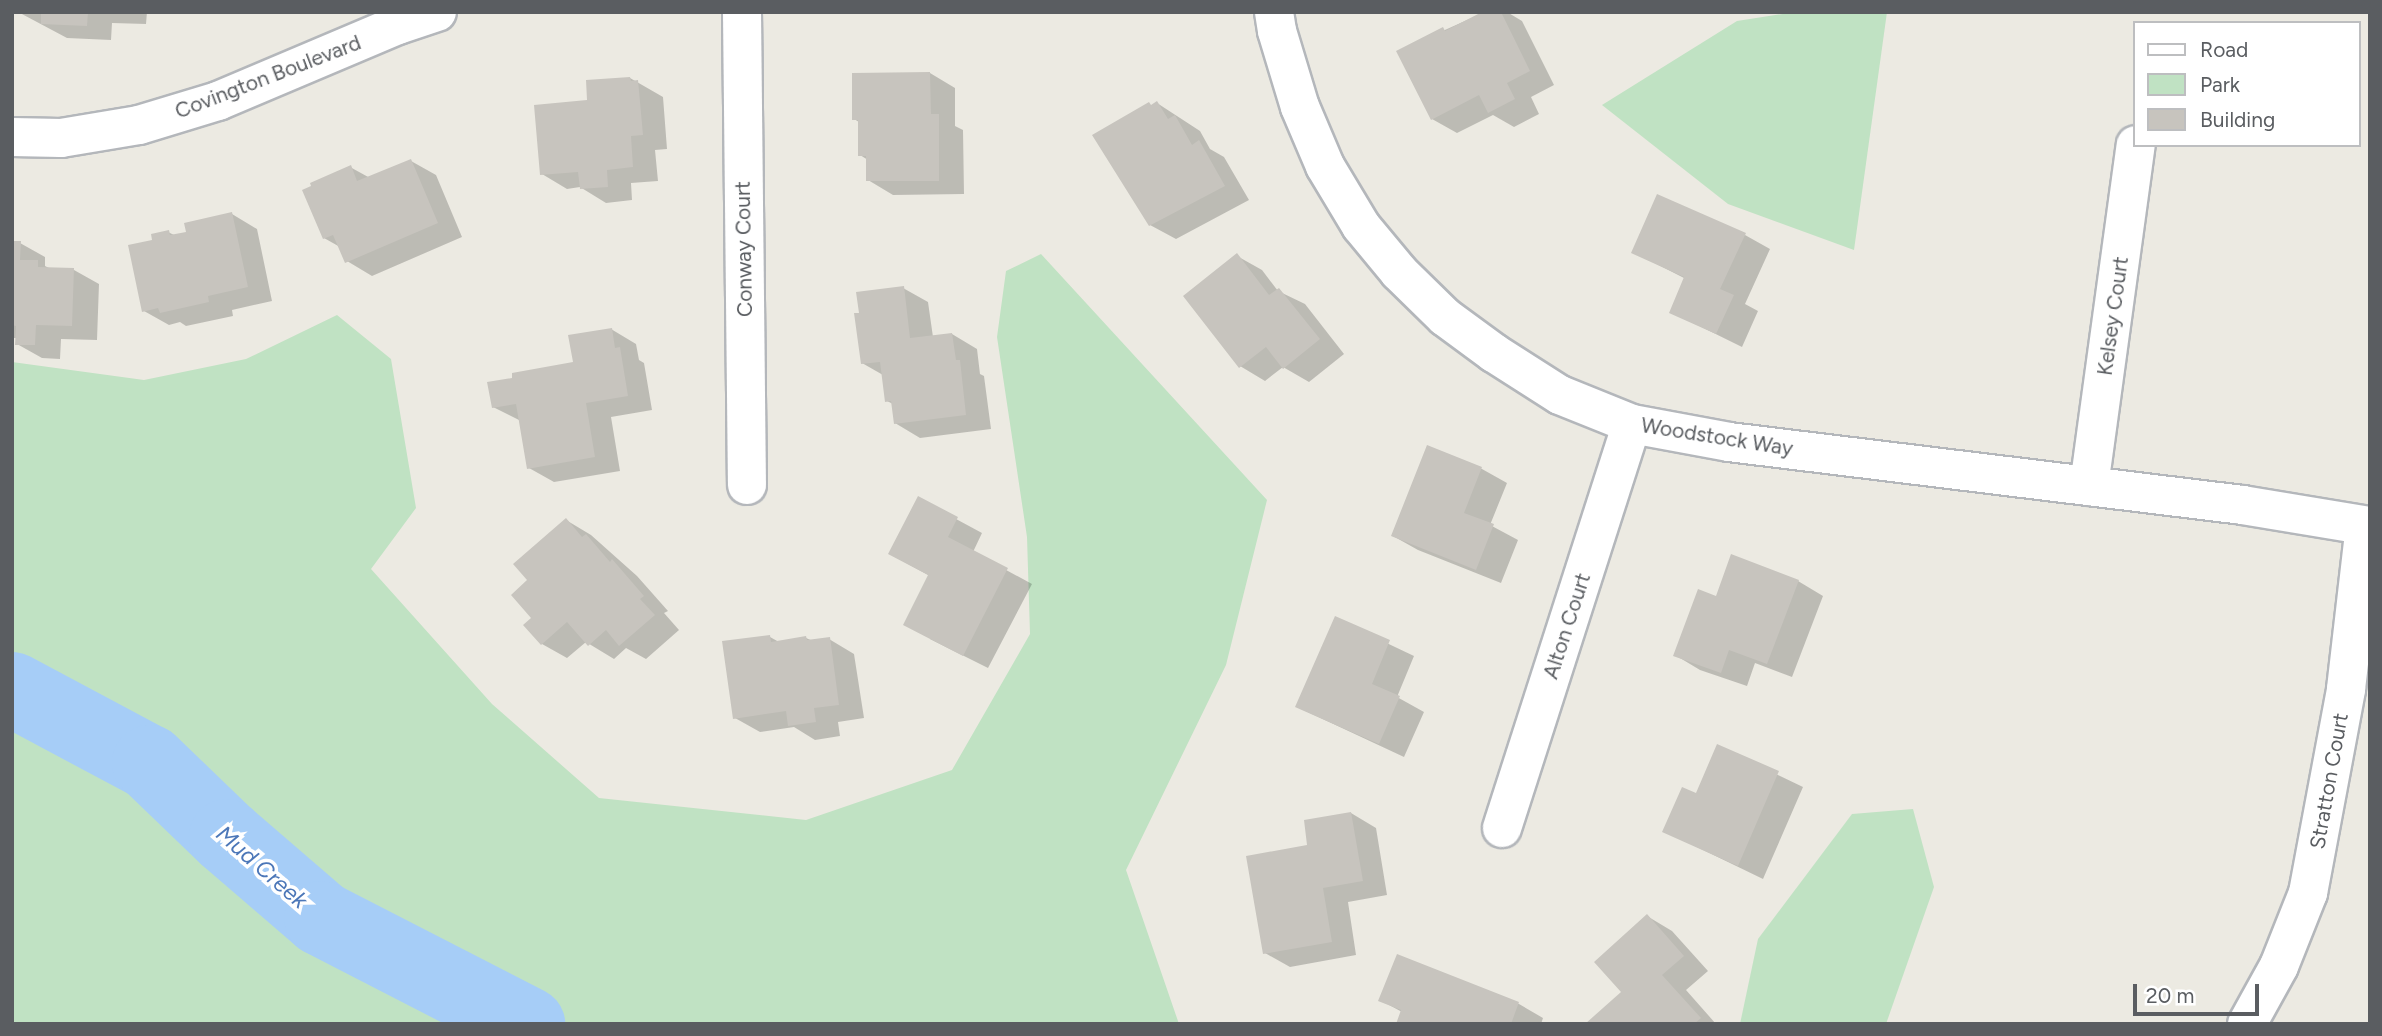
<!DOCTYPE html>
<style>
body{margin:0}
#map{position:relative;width:2382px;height:1036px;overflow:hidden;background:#eceae2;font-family:Figtree,sans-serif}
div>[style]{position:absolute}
.green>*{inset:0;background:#c0e2c3}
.shadow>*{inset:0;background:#0003}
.river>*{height:75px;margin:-37.5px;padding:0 37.5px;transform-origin:37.5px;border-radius:37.5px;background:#a6cdf7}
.building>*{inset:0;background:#c7c4be}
.roads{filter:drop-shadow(2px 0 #b4b7bb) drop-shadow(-2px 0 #b4b7bb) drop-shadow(0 2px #b4b7bb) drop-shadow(0 -2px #b4b7bb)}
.street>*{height:38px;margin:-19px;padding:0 19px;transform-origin:19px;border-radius:19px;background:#fff}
span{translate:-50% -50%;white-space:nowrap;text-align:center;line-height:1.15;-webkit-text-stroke:7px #fff;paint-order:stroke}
.street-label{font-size:21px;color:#5a5d61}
.water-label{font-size:23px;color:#4c77b8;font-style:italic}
.frame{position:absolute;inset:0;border:14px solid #5a5d61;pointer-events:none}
.legend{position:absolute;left:2133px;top:21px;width:228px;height:126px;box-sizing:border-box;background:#fff;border:2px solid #bdbec0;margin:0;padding:9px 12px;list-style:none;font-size:21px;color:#5a5d61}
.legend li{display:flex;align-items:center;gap:14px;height:35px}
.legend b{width:35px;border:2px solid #bdbec0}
.scale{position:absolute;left:2133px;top:984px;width:126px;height:32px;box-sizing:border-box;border:4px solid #5a5d61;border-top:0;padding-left:9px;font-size:21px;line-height:24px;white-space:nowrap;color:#5a5d61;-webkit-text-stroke:5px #fff;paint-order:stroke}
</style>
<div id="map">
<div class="green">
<div style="clip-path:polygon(1795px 12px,1887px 12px,1854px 250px,1728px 204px,1602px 105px,1737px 21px)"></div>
<div style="clip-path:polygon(1041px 254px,1267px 500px,1226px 665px,1126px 870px,1179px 1024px,12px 1024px,12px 362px,144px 380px,246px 359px,337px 315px,391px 359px,416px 508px,371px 569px,492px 704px,599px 798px,806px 820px,952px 770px,1030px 634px,1027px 537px,997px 337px,1006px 271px)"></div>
<div style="clip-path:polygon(1913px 809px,1934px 887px,1886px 1024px,1740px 1024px,1758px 939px,1852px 814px)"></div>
</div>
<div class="shadow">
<div style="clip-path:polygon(147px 12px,146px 24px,112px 23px,111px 40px,67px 38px,20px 13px)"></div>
<div style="clip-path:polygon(1485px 12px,1507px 12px,1522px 21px,1554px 85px,1531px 97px,1539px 114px,1514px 127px,1493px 115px,1457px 133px,1432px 119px,1398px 51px)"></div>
<div style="clip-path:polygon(930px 73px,955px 88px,955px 126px,963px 130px,964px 194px,893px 195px,868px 180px,868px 160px,860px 155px,859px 122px,854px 119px)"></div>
<div style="clip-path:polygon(630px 78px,663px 97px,667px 149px,655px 150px,658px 181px,631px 183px,632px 200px,606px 203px,580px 187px,567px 189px,542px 174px,589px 102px)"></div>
<div style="clip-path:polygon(1157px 103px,1200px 131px,1210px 149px,1224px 157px,1249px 200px,1176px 239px,1150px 225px,1153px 106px)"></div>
<div style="clip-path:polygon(411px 161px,436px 175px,462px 237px,372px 276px,347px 261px,340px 247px,324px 238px,313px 187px,350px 167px,370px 178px)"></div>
<div style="clip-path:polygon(232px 214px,257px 229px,272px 301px,232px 310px,233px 316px,186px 326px,180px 322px,169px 325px,144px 311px,155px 241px,168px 232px,176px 236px,188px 234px)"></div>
<div style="clip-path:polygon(1745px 235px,1770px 249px,1745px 304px,1758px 311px,1742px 347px,1671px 312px,1686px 279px,1633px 252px)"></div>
<div style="clip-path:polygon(12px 243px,20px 243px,45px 257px,45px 266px,51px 269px,74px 270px,99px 284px,97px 340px,61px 339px,60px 359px,42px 358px,17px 344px,17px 338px,12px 338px)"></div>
<div style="clip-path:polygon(1237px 256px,1262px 270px,1278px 291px,1305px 304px,1344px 354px,1309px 382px,1283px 367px,1265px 381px,1240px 366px)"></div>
<div style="clip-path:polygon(903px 288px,928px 302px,933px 337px,952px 334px,977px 349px,980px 374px,984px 376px,991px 429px,920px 438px,895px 423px,893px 404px,887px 401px,883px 375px,862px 363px)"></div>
<div style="clip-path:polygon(611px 329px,636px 344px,639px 360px,644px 363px,652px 410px,611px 417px,620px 471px,554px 482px,529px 468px,521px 421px,493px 407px,575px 363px)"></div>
<div style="clip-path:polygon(1428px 448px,1482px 469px,1507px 483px,1490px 525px,1518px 540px,1501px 583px,1418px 550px,1393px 536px)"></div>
<div style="clip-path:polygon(919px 499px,982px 533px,973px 552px,1032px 584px,988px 668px,930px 639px,930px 576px,890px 554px)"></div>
<div style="clip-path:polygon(566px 520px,591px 535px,637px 576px,668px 611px,664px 613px,679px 630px,646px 659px,626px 648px,614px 659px,586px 642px,567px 658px,542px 644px,533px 618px,530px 581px)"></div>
<div style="clip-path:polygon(1798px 581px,1823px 596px,1792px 677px,1755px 663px,1747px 686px,1700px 670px,1675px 655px,1717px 598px)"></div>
<div style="clip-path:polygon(1336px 619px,1414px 656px,1397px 697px,1424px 712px,1404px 757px,1297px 707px)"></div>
<div style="clip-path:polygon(770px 637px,779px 642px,806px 638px,813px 641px,829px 639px,854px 654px,864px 718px,838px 722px,840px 736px,815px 740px,794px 727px,760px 732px,735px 718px)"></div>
<div style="clip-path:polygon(1718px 746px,1803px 787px,1763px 879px,1664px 831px,1696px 795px)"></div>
<div style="clip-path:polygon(1351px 813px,1376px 828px,1387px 895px,1348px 902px,1356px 955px,1290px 967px,1265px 953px,1309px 846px)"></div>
<div style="clip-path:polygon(1647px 916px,1672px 931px,1708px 971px,1686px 990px,1716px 1024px,1588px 1024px,1624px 992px)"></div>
<div style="clip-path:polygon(1398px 956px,1519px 1004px,1543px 1018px,1541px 1024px,1398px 1024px,1402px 1012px,1380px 1000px)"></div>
</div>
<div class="river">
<div style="left:12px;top:689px;width:155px;rotate:28.1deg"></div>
<div style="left:149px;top:762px;width:107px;rotate:43.9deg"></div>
<div style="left:226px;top:836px;width:125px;rotate:40.8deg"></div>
<div style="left:321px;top:918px;width:232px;rotate:27.2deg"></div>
</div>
<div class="building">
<div style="clip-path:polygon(41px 12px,88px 12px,87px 26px,41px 24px)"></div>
<div style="clip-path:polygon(1482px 12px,1501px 12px,1530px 71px,1507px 83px,1515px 99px,1488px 113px,1479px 95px,1431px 120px,1396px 51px,1443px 27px,1445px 31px)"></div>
<div style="clip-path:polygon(930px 72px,931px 114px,939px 114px,939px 181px,866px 181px,866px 156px,858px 156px,858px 120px,852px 120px,852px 73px)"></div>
<div style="clip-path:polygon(630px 77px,631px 81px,638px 80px,643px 135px,631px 136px,633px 167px,607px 170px,608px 187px,580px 189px,578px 172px,540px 175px,534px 105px,587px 100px,586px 80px)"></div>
<div style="clip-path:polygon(1157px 101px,1168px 119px,1175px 115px,1192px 145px,1199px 140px,1225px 186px,1149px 226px,1092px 135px,1149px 102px,1151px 105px)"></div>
<div style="clip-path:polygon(411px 159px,438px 223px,345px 263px,333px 235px,323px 239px,302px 190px,311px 186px,310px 183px,351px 165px,357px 181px)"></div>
<div style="clip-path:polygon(1657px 194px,1746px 233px,1720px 289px,1734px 295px,1716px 334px,1669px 313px,1684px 277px,1631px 253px)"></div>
<div style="clip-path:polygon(232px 212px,248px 287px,208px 296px,209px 302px,160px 313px,158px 308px,142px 312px,128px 245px,152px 240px,151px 234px,169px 230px,170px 235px,186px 232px,184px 223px)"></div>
<div style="clip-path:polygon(12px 241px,21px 241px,20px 260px,38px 260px,38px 267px,74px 268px,72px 326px,36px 325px,35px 345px,15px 345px,16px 326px,12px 325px)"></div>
<div style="clip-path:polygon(1237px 253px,1269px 295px,1279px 288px,1320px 339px,1283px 369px,1266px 347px,1239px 368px,1183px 296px)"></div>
<div style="clip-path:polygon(904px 286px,910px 338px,952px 333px,956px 360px,960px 360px,966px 415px,894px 424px,891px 401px,885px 402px,880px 362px,861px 364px,854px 313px,859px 313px,856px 292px)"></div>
<div style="clip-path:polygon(612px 328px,615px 348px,620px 347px,628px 396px,586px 403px,595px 457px,527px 469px,516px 404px,492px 408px,487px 382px,512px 378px,512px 373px,573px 362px,568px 335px)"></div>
<div style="clip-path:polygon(1427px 445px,1482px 467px,1464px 513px,1494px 524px,1476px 570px,1391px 536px)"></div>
<div style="clip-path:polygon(918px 496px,958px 517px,948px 537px,1008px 568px,963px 656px,903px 625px,928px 575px,888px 554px)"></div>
<div style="clip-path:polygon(566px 518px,582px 537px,586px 534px,610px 562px,612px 559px,644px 596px,640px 599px,655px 615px,619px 646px,606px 630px,588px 646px,567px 622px,541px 645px,523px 625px,531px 618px,511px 595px,527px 580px,513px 564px)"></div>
<div style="clip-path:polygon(1731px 554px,1799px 580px,1767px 664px,1729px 650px,1721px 673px,1673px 656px,1698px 589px,1716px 596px)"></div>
<div style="clip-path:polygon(1335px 616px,1390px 640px,1372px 684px,1400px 696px,1379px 744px,1295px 707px)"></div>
<div style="clip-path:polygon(770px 635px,771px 642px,806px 636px,807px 640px,830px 637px,839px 705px,814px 708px,816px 722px,788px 726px,786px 711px,733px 719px,722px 641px)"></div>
<div style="clip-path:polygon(1717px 744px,1779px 771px,1738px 866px,1662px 832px,1682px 787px,1696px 793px)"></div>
<div style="clip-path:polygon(1351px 812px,1363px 881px,1323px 888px,1332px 942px,1263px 954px,1246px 856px,1307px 845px,1304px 820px)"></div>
<div style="clip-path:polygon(1647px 914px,1684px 956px,1662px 975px,1701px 1018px,1694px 1024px,1585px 1024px,1621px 992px,1594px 962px)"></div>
<div style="clip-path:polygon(1397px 954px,1519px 1002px,1511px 1024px,1396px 1024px,1401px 1010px,1378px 1001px)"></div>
</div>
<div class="roads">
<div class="street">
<div style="left:742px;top:12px;width:473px;rotate:89.4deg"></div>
<div style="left:1274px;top:12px;width:19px;rotate:81deg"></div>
<div style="left:1277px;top:31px;width:79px;rotate:73.2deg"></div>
<div style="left:1300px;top:107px;width:64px;rotate:67deg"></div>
<div style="left:1325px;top:166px;width:70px;rotate:59deg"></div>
<div style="left:1361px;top:226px;width:60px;rotate:50.4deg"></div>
<div style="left:1399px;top:272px;width:64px;rotate:44.4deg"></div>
<div style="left:1445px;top:317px;width:61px;rotate:36.3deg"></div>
<div style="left:1494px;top:353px;width:78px;rotate:32.5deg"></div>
<div style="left:1560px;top:395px;width:78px;rotate:21.9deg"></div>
<div style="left:1632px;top:424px;width:99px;rotate:10.5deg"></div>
<div style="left:1729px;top:442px;width:518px;rotate:6.99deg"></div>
<div style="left:2243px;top:505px;width:129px;rotate:9.4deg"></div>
<div style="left:12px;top:137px;width:49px;rotate:1.2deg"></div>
<div style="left:61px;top:138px;width:79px;rotate:-9.5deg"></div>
<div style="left:139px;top:125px;width:83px;rotate:-16.9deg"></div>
<div style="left:218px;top:101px;width:195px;rotate:-22.9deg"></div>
<div style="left:398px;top:25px;width:41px;rotate:-18.4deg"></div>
<div style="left:2089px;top:486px;width:344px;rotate:-82.2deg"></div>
<div style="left:1502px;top:828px;width:424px;rotate:-72.2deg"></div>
<div style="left:2247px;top:1024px;width:66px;rotate:-61.1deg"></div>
<div style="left:2279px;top:966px;width:79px;rotate:-68.3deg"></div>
<div style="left:2308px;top:893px;width:208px;rotate:-79.4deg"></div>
<div style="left:2346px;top:689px;width:164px;rotate:-83.4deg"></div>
</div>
</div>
<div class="street-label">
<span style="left:268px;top:77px;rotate:-21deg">Covington Boulevard</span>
<span style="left:744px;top:249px;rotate:-91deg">Conway Court</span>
<span style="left:2113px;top:316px;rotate:-82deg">Kelsey Court</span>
<span style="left:1717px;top:437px;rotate:9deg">Woodstock Way</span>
<span style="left:1567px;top:626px;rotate:-72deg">Alton Court</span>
<span style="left:2329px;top:781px;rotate:-80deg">Stratton Court</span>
</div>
<div class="water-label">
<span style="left:262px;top:867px;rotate:41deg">Mud Creek</span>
</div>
<div class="frame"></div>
<ul class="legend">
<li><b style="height:9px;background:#fff"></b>Road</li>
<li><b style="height:19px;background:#c0e2c3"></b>Park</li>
<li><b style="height:19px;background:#c7c4be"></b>Building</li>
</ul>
<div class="scale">20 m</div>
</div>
